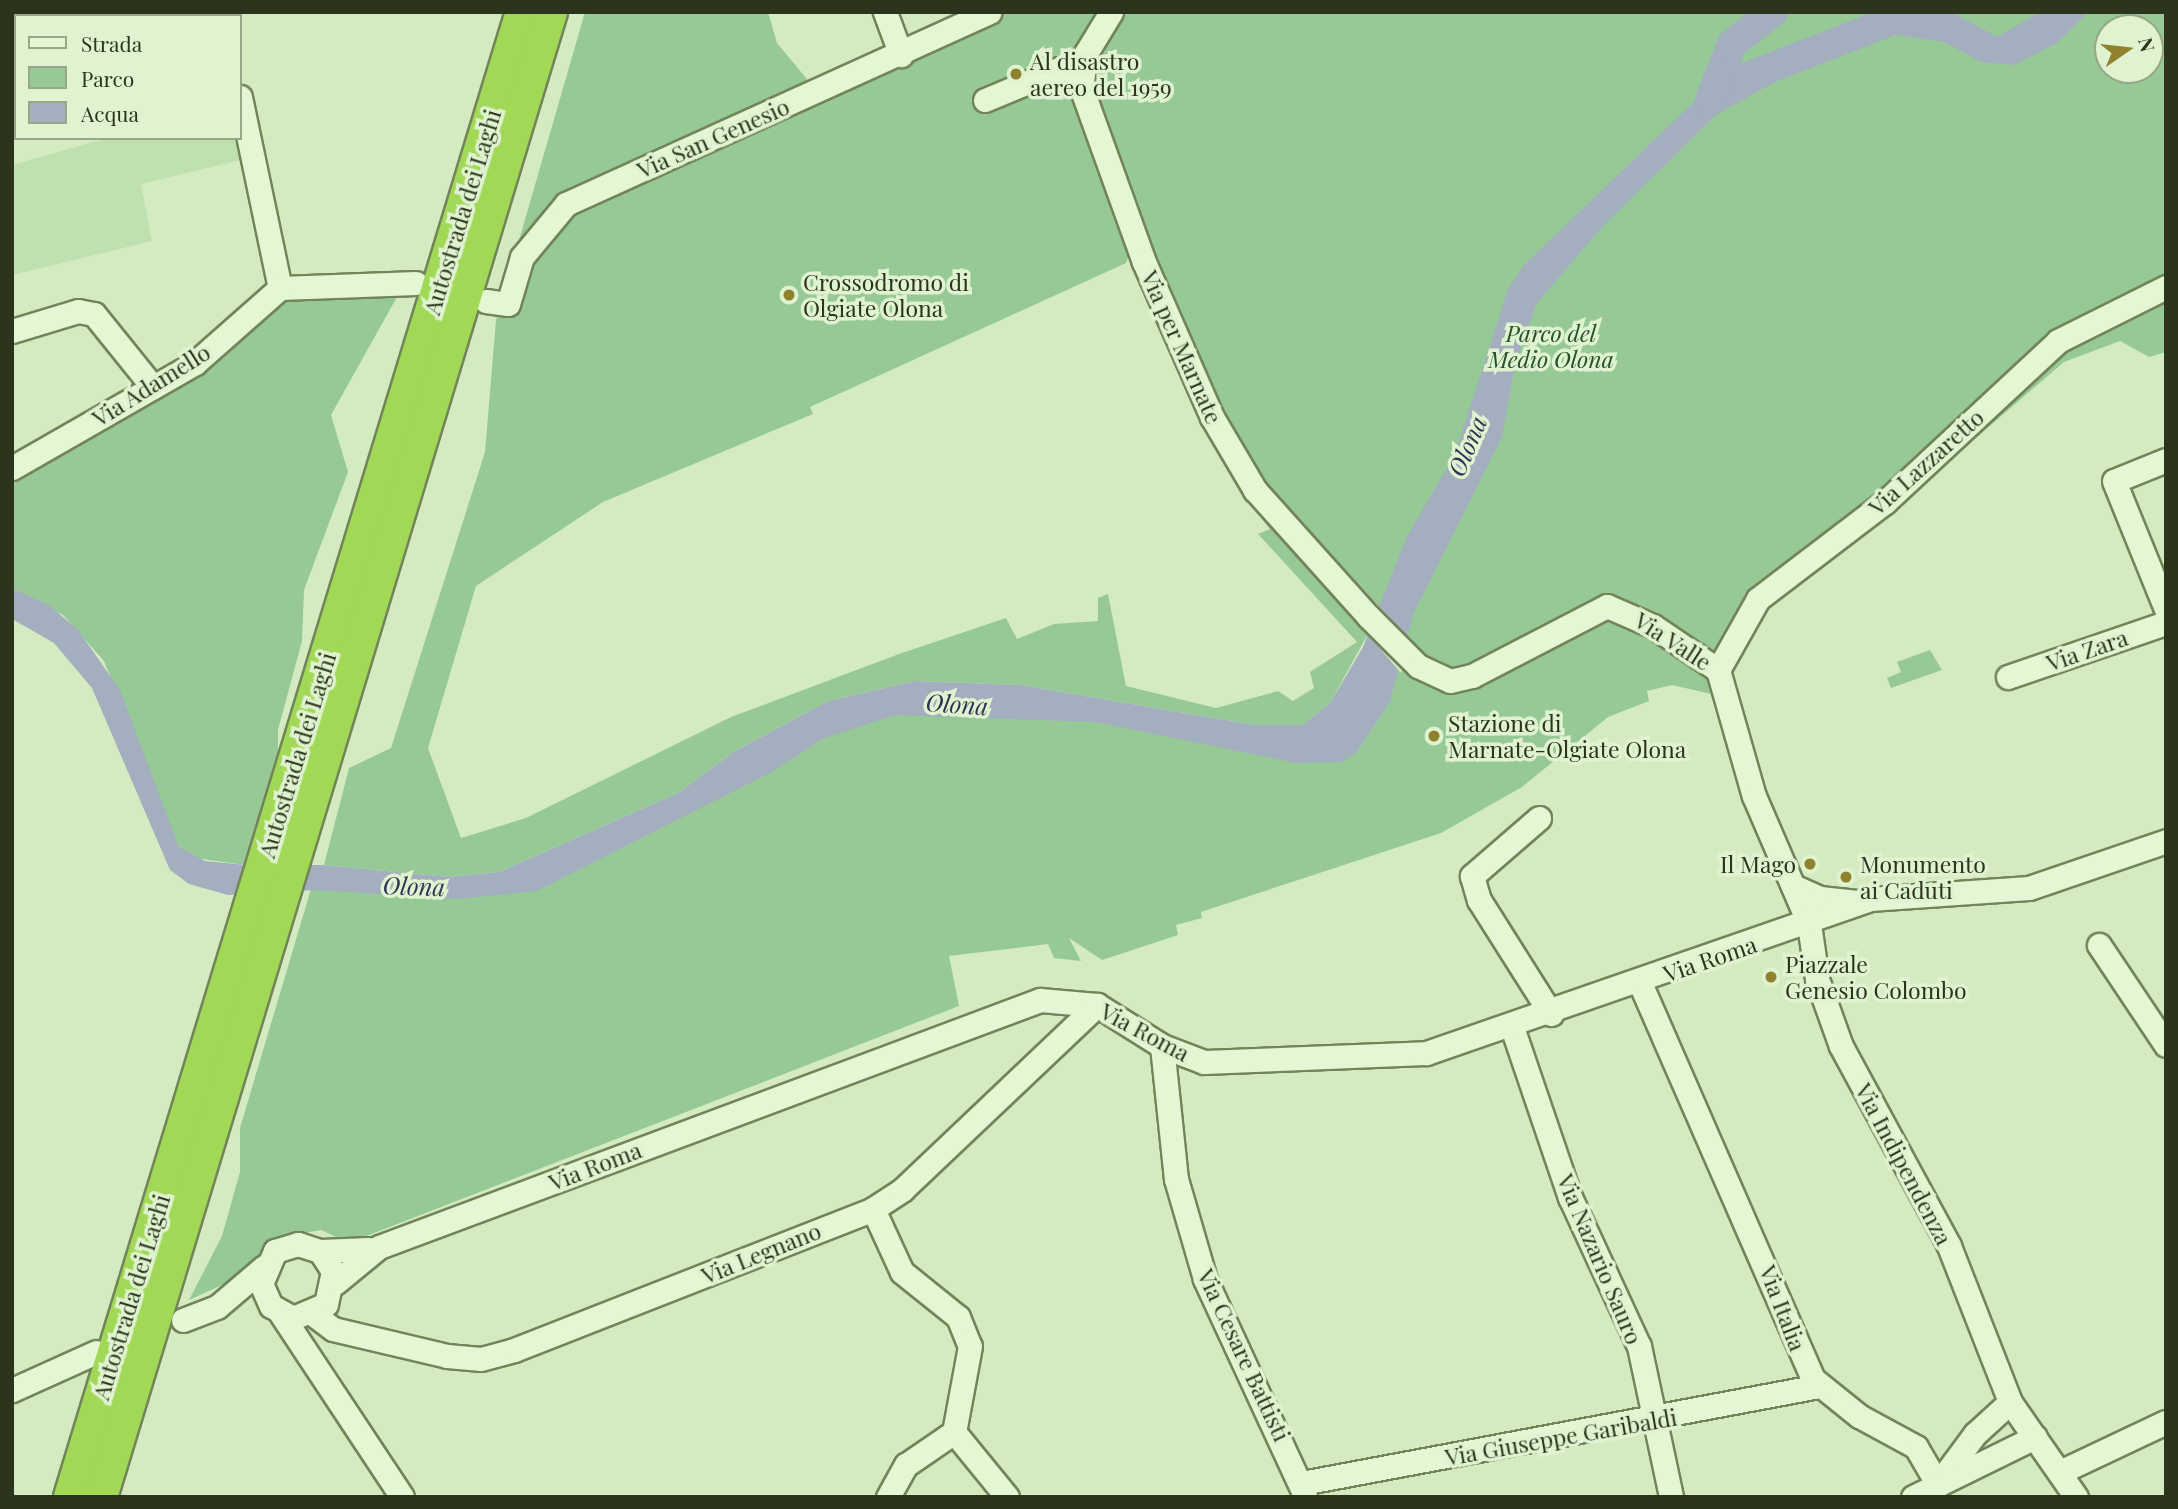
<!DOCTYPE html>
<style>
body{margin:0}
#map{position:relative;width:2178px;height:1509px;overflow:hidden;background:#d4ebc1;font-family:"Playfair Display",serif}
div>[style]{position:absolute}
.farmland>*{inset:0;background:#bee1af}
.green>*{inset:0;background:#97c996}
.water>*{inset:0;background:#a3afbe}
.pier>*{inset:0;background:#d4ebc1}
.river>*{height:30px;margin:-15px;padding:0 15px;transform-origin:15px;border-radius:15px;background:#a3afbe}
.roads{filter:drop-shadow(2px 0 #738459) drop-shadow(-2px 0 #738459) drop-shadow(0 2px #738459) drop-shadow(0 -2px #738459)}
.minor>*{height:23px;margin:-11.5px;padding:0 11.5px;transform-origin:11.5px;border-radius:11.5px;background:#e3f7d4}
.highway>*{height:32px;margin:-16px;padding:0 16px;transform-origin:16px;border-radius:16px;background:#a1d855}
.dots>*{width:19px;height:19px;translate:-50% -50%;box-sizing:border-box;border:4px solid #dff3d0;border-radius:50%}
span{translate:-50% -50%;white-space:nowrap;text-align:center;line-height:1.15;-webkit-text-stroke:7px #dff3d0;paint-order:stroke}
.poi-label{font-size:23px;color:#2c341d}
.left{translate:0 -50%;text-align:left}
.right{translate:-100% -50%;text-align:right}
.street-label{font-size:23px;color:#2c341d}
.park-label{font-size:23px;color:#255029;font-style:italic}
.water-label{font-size:24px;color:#2d3553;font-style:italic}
.frame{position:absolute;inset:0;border:14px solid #2c341d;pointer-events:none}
.legend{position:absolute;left:14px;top:14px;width:228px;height:126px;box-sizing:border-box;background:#dff3d0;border:2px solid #97a788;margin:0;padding:9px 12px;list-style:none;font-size:21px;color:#2c341d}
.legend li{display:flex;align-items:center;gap:14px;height:35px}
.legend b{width:35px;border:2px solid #97a788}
.north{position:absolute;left:2094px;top:14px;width:70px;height:70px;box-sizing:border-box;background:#dff3d0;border:2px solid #97a788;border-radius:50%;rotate:76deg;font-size:19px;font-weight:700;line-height:28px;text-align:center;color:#2c341d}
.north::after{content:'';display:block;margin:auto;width:24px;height:32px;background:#90812d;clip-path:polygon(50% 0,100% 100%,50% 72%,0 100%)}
</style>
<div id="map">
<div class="farmland">
<div style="clip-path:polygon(108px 138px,239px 138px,245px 159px,141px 184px,152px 241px,12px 275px,12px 165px)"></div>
</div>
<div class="green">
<div style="clip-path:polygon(evenodd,585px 12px,768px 12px,777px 43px,811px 84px,995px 12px,2166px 12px,2166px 352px,2149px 357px,2120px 341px,2064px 362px,1906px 498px,1758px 608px,1730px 655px,1720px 696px,1672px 685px,1647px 691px,1649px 701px,1608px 717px,1522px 787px,1441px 833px,1201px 912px,1202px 918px,1176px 925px,1178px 935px,1102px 960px,1069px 938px,1081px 961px,1054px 958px,1048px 944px,949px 956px,959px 1006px,364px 1237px,345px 1241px,321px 1230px,277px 1238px,242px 1276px,189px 1300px,222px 1236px,240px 1172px,240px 1128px,311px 889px,486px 889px,849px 710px,1001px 707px,1332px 753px,1369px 632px,1330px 703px,1302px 725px,1256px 725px,1020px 685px,915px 681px,828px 701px,735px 751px,678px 793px,499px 872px,448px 877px,324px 865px,349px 768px,391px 748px,485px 452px,496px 320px,585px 12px,2108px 28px,2150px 28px,2150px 70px,2108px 70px,2108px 28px,585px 12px,1092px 120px,1246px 499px,1270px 529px,1258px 534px,1357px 642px,1310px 672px,1314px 688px,1293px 701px,1278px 691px,1216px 708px,1126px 686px,1108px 594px,1098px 598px,1098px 621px,1054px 624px,1017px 639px,1006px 618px,899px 654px,731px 717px,526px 818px,461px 838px,428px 748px,476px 586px,603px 502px,813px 414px,810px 407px,1126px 263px,1131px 250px,1083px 124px,1092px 120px)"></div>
<div style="clip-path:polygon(402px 288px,331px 415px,348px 472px,304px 590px,302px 641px,278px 730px,278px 763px,246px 865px,194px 858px,179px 847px,104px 661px,63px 615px,12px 588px,12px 475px,283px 293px)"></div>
<div style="clip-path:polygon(1930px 650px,1942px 670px,1891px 688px,1887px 678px,1901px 672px,1897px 662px)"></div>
</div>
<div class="water">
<div style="clip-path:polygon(1873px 12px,1952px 12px,1997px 37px,2040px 12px,2088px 12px,2057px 43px,2014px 65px,1981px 62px,1944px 42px,1896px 35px,1775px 82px,1716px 115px,1604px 225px,1537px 303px,1516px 361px,1502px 437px,1414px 612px,1390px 701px,1357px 752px,1342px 762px,1296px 763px,1095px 722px,896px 715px,822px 739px,772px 772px,537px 891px,457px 899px,315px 890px,228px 895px,189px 884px,170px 870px,92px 688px,54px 643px,12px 619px,12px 588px,49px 605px,78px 630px,120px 690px,179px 847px,205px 861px,246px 865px,324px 865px,448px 877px,499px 872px,678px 793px,735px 751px,828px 701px,915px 681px,1020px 685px,1256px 725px,1302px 725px,1330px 703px,1363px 647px,1407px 536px,1455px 454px,1508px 289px,1524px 265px,1729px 68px)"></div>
</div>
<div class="pier">
<div style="clip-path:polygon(1375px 602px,1410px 640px,1401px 673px,1365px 631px)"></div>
</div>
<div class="river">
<div style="left:1710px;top:100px;width:60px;rotate:-68.6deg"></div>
<div style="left:1732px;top:44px;width:52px;rotate:-38deg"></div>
</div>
<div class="roads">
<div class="minor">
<div style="left:218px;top:12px;width:4px;rotate:76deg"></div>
<div style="left:885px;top:12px;width:46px;rotate:69.6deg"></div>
<div style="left:1111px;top:12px;width:48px;rotate:121.4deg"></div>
<div style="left:1086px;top:53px;width:34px;rotate:98deg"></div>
<div style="left:1081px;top:87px;width:186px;rotate:70.2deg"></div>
<div style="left:1144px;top:262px;width:169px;rotate:66.3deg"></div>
<div style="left:1212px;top:417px;width:85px;rotate:59.5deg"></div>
<div style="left:1255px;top:490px;width:169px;rotate:48.1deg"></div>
<div style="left:1368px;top:616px;width:71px;rotate:45deg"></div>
<div style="left:1418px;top:666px;width:35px;rotate:25deg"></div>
<div style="left:1450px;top:681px;width:23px;rotate:-13deg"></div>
<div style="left:1472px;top:676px;width:152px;rotate:-27.4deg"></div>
<div style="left:1607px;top:606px;width:50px;rotate:23.5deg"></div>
<div style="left:1653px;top:626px;width:78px;rotate:34.1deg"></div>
<div style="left:1718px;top:670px;width:131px;rotate:74.1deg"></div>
<div style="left:1754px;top:796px;width:139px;rotate:66.7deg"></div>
<div style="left:1809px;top:924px;width:56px;rotate:81.7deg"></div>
<div style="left:1817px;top:979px;width:71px;rotate:70.3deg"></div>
<div style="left:1841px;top:1046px;width:227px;rotate:61.6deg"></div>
<div style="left:1949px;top:1246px;width:168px;rotate:68.6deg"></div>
<div style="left:2010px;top:1402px;width:116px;rotate:55.2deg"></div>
<div style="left:240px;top:97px;width:195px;rotate:78.2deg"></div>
<div style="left:985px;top:100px;width:80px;rotate:-22.7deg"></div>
<div style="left:1059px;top:69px;width:22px;rotate:3deg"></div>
<div style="left:280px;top:288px;width:136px;rotate:-2.1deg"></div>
<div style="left:486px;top:301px;width:22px;rotate:8deg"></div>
<div style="left:508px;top:304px;width:49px;rotate:-73.4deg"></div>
<div style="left:522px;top:257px;width:69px;rotate:-50.3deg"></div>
<div style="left:566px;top:204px;width:465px;rotate:-24.4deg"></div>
<div style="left:12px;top:331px;width:69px;rotate:-16.9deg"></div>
<div style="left:78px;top:311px;width:16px;rotate:11deg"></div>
<div style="left:94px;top:314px;width:94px;rotate:51.1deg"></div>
<div style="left:2166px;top:460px;width:56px;rotate:158deg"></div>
<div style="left:2114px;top:481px;width:138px;rotate:67.9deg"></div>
<div style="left:12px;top:468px;width:211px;rotate:-29.8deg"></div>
<div style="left:195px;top:363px;width:113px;rotate:-41.4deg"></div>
<div style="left:1718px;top:670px;width:81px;rotate:-60.6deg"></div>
<div style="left:1758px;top:599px;width:160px;rotate:-37.4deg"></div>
<div style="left:1885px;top:502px;width:236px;rotate:-42.9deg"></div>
<div style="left:2058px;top:341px;width:121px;rotate:-26.6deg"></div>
<div style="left:2008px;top:677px;width:167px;rotate:-18.9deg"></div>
<div style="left:1539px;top:818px;width:89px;rotate:139.1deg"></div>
<div style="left:1472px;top:876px;width:25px;rotate:74deg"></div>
<div style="left:1479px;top:900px;width:135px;rotate:57.7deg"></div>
<div style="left:1793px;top:886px;width:30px;rotate:24deg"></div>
<div style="left:1820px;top:898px;width:37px;rotate:6deg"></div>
<div style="left:2099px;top:945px;width:120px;rotate:56.2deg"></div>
<div style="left:1640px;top:983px;width:432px;rotate:66.4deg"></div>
<div style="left:1813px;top:1379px;width:59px;rotate:38.8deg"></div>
<div style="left:1859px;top:1416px;width:65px;rotate:28.5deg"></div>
<div style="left:1916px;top:1447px;width:44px;rotate:59.9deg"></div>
<div style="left:1512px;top:1027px;width:180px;rotate:71.2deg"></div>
<div style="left:1570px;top:1197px;width:164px;rotate:65.2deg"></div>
<div style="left:1639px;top:1346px;width:154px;rotate:78deg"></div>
<div style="left:1162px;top:1046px;width:134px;rotate:84deg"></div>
<div style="left:1176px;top:1179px;width:104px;rotate:73.8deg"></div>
<div style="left:1205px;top:1279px;width:238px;rotate:65.2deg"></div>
<div style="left:873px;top:1209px;width:69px;rotate:65.3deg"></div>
<div style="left:902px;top:1272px;width:72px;rotate:38.8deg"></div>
<div style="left:958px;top:1317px;width:31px;rotate:68deg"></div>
<div style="left:970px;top:1346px;width:87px;rotate:100.5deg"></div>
<div style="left:954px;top:1432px;width:84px;rotate:50.8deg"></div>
<div style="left:320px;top:1251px;width:24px;rotate:57deg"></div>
<div style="left:333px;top:1271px;width:34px;rotate:102deg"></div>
<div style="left:326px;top:1304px;width:36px;rotate:157deg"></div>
<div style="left:293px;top:1318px;width:25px;rotate:-151deg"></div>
<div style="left:271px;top:1306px;width:24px;rotate:-114deg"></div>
<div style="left:261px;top:1284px;width:36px;rotate:-67deg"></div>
<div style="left:275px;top:1251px;width:24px;rotate:-17deg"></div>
<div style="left:298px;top:1244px;width:23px;rotate:18deg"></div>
<div style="left:320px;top:1251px;width:49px;rotate:-2.3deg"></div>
<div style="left:335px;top:1283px;width:57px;rotate:-39.3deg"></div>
<div style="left:379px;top:1247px;width:706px;rotate:-20.49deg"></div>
<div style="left:1040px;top:1000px;width:57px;rotate:5deg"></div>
<div style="left:1097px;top:1005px;width:77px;rotate:32.2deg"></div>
<div style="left:1162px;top:1046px;width:45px;rotate:20.9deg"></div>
<div style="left:1204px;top:1062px;width:222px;rotate:-2.3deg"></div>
<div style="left:1426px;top:1053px;width:470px;rotate:-19.1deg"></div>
<div style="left:1870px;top:899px;width:159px;rotate:-4deg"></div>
<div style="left:2029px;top:888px;width:145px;rotate:-18.9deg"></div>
<div style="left:281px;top:1314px;width:219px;rotate:56.5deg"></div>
<div style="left:313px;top:1314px;width:25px;rotate:37deg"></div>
<div style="left:333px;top:1329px;width:117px;rotate:13.3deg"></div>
<div style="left:447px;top:1356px;width:34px;rotate:5deg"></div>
<div style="left:481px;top:1359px;width:34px;rotate:-15deg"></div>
<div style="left:514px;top:1350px;width:386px;rotate:-21.4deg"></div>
<div style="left:873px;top:1209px;width:35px;rotate:-33deg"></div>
<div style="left:902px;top:1190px;width:269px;rotate:-43.5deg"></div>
<div style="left:183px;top:1320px;width:36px;rotate:-21deg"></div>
<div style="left:217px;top:1307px;width:62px;rotate:-40.4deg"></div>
<div style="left:12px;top:1390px;width:92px;rotate:-24.3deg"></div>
<div style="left:2060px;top:1472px;width:117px;rotate:-25.3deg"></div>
<div style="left:1940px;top:1481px;width:59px;rotate:-53.3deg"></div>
<div style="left:1975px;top:1434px;width:47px;rotate:-42.4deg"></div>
<div style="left:1302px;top:1483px;width:526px;rotate:-10.63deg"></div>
<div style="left:888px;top:1497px;width:37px;rotate:-61deg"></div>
<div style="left:906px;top:1465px;width:58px;rotate:-34.5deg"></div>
<div style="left:1913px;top:1497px;width:136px;rotate:-26.2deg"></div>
</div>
<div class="highway">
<div style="left:70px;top:1497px;width:1552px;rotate:-73.07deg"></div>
<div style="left:101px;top:1497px;width:1552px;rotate:-73.14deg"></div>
</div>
</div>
<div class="dots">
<div style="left:1016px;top:74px;background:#90812d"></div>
<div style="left:789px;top:295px;background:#90812d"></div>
<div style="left:1434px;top:736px;background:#90812d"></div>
<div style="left:1810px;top:864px;background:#90812d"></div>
<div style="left:1846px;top:877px;background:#90812d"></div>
<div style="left:1771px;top:977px;background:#90812d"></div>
</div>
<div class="poi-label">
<span class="left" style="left:1030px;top:74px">Al disastro<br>aereo del 1959</span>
<span class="left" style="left:803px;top:295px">Crossodromo di<br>Olgiate Olona</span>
<span class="left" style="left:1448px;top:736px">Stazione di<br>Marnate-Olgiate Olona</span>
<span class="right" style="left:1796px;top:864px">Il Mago</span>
<span class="left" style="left:1860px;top:877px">Monumento<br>ai Caduti</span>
<span class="left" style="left:1785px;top:977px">Piazzale<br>Genesio Colombo</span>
</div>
<div class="street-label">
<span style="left:713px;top:138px;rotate:-24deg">Via San Genesio</span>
<span style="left:462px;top:212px;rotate:-73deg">Autostrada dei Laghi</span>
<span style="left:1182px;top:347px;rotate:66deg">Via per Marnate</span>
<span style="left:151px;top:385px;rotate:-32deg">Via Adamello</span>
<span style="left:1926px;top:462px;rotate:-42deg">Via Lazzaretto</span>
<span style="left:1673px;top:641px;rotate:33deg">Via Valle</span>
<span style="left:2087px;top:650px;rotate:-19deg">Via Zara</span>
<span style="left:297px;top:755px;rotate:-73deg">Autostrada dei Laghi</span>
<span style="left:1710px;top:959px;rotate:-19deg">Via Roma</span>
<span style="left:1145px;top:1032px;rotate:28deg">Via Roma</span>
<span style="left:1904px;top:1164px;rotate:62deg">Via Indipendenza</span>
<span style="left:595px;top:1166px;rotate:-21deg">Via Roma</span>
<span style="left:761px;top:1253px;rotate:-22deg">Via Legnano</span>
<span style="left:1600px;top:1259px;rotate:67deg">Via Nazario Sauro</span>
<span style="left:131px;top:1297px;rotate:-73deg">Autostrada dei Laghi</span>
<span style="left:1783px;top:1308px;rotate:69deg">Via Italia</span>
<span style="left:1244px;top:1355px;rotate:65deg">Via Cesare Battisti</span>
<span style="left:1561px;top:1437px;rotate:-10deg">Via Giuseppe Garibaldi</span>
</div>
<div class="park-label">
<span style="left:1551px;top:346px">Parco del<br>Medio Olona</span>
</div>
<div class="water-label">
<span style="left:1467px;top:446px;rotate:-67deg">Olona</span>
<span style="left:957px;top:704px;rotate:4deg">Olona</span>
<span style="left:414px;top:886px;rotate:2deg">Olona</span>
</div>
<div class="frame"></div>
<ul class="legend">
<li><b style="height:9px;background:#e3f7d4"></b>Strada</li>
<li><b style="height:19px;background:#97c996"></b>Parco</li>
<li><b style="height:19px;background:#a3afbe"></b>Acqua</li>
</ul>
<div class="north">N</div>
</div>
